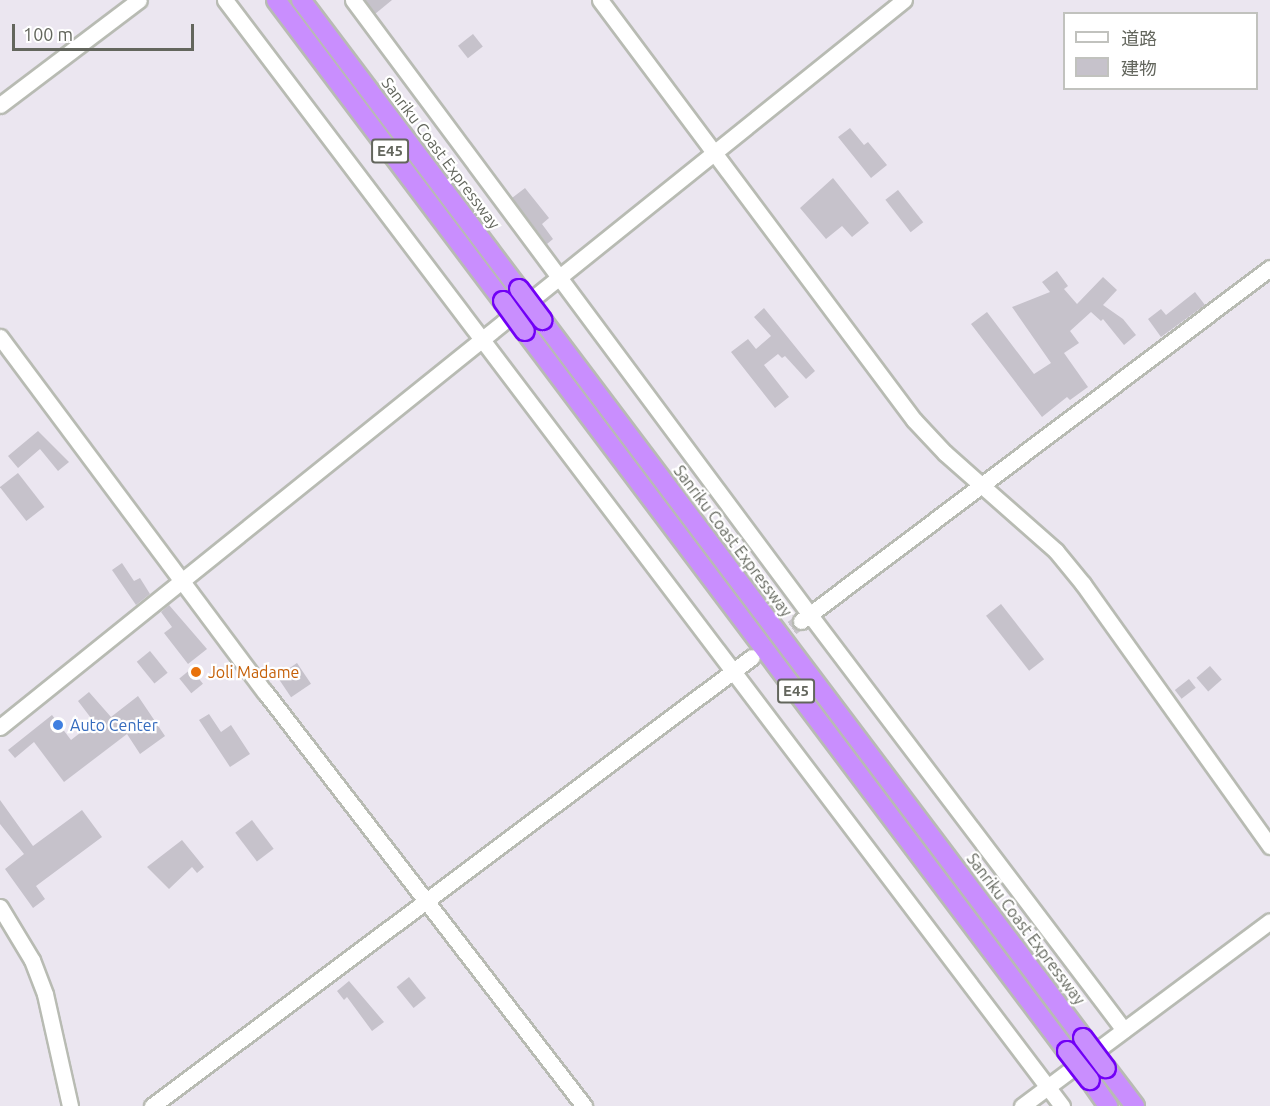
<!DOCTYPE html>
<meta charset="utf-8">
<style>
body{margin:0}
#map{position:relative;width:1270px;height:1106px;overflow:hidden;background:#ebe6f0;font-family:Ubuntu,"Noto Sans JP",sans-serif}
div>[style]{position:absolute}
.building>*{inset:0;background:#c6c2cb;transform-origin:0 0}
.minor-tunnel>*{height:15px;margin-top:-7.5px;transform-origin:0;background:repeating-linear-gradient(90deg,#c9c6cb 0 15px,transparent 0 23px)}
.roads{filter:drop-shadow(2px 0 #b8bbb3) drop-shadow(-2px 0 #b8bbb3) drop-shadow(0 2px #b8bbb3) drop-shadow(0 -2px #b8bbb3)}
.minor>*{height:15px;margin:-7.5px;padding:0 7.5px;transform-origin:7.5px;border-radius:7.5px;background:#fff}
.highway>*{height:18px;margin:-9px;padding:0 9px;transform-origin:9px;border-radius:9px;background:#c98efe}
.bridges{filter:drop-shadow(2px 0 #7100f6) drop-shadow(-2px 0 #7100f6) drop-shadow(0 2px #7100f6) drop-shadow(0 -2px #7100f6)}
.highway-bridge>*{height:18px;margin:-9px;padding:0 9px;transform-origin:9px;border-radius:9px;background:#c98efe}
.dots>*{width:16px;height:16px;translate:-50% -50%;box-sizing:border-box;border:3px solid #fff;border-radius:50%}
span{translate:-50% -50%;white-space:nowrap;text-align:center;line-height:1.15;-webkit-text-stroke:4.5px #fff;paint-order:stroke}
.shield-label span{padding:2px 4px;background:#fff;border:2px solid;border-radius:4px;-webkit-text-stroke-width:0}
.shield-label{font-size:15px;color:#63665d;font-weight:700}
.street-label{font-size:16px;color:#63665d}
.food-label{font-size:16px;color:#c56008}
.left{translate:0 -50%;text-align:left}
.shop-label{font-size:16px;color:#366cbe}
.legend{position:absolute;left:1063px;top:12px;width:195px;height:78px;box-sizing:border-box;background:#fff;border:2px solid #c1c2be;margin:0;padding:8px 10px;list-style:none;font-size:18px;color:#63665d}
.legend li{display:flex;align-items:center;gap:12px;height:30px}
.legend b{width:30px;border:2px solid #c1c2be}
.scale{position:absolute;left:12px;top:24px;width:182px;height:27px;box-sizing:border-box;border:3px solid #63665d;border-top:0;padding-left:8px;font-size:18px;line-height:21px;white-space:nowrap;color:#63665d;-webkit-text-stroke:4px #fff;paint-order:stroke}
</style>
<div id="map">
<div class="building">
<div style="clip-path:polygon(365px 0,392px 0,375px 14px)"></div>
<div style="left:473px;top:34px;width:16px;height:19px;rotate:52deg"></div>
<div style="clip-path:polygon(850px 128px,864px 145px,868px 142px,887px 165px,871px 178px,838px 137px)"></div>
<div style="clip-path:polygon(833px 178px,869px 223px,852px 237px,842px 226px,826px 239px,800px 208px)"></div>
<div style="clip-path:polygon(525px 188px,549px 218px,542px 224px,553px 239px,547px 244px,512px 198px)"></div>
<div style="left:898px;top:190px;width:41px;height:16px;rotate:52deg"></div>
<div style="clip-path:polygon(1057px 271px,1068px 286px,1064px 289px,1077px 304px,1103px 277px,1117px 290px,1103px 305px,1123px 319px,1136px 335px,1124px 345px,1103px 319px,1101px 321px,1091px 312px,1070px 331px,1079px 343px,1064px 353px,1088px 387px,1070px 400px,1067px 397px,1042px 417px,971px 324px,987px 312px,1034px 374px,1051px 363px,1012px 307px,1050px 292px,1042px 282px)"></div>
<div style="clip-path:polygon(1195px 292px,1205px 305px,1161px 337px,1148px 319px,1161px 309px,1166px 315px)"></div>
<div style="clip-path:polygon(764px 308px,815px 371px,806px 379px,785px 356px,782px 358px,778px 354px,764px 365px,789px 397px,775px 408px,731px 352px,748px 339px,756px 349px,771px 336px,754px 317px)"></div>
<div style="clip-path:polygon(38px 431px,69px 462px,58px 471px,40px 449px,18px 468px,8px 456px)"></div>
<div style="left:18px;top:473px;width:43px;height:23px;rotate:52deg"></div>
<div style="clip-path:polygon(122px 563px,134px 581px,140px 578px,150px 594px,136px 605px,112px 570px)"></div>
<div style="left:1001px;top:604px;width:70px;height:19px;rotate:52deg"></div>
<div style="clip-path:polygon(169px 605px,207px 649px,188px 664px,164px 633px,172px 627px,161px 612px)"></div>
<div style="left:150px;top:651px;width:28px;height:17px;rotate:51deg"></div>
<div style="left:297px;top:663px;width:25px;height:24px;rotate:56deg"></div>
<div style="left:1210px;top:666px;width:18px;height:18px;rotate:49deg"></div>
<div style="left:191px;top:669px;width:19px;height:15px;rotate:51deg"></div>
<div style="left:1189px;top:679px;width:11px;height:18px;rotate:52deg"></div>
<div style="clip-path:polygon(89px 692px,111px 717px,138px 696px,165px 736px,140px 754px,127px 734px,64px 782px,34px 742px,15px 758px,8px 750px,52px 715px,71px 740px,94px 722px,78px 701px)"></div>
<div style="clip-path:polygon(209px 714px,221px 732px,231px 725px,250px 754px,230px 767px,199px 720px)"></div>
<div style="clip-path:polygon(0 800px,33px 846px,82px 810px,102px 837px,36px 886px,45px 899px,33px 908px,5px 869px,24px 854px,0 824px)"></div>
<div style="left:252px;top:820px;width:36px;height:21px;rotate:53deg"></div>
<div style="clip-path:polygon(182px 840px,204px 867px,197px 873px,192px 867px,169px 889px,147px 867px)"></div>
<div style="left:409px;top:977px;width:27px;height:16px;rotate:51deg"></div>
<div style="clip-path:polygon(349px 981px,384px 1022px,372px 1031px,347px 997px,344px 1000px,337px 991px)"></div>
</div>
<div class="minor-tunnel">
<div style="left:755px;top:655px;width:57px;rotate:-36.5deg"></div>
</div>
<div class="roads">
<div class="minor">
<div style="left:225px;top:0;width:1387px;rotate:52.88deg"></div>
<div style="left:353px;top:0;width:766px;rotate:53.38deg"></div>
<div style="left:810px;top:615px;width:520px;rotate:52.89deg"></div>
<div style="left:600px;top:0;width:524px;rotate:53.22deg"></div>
<div style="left:914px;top:420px;width:45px;rotate:46.8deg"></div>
<div style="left:945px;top:453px;width:148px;rotate:41.4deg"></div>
<div style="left:1056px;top:551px;width:43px;rotate:50.7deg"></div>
<div style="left:1083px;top:584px;width:322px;rotate:54.5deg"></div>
<div style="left:0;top:105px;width:174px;rotate:-37.1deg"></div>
<div style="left:0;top:337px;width:443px;rotate:53.3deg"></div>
<div style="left:265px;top:692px;width:523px;rotate:52.38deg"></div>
<div style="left:801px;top:621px;width:587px;rotate:-36.97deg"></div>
<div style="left:0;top:727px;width:1160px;rotate:-38.81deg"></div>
<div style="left:0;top:907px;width:62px;rotate:58.9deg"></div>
<div style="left:32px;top:960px;width:36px;rotate:69deg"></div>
<div style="left:45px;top:994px;width:115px;rotate:77.4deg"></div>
<div style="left:152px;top:1106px;width:749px;rotate:-36.81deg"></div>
<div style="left:1022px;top:1106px;width:309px;rotate:-36.7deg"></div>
</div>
<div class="highway">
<div style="left:276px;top:0;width:377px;rotate:53deg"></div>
<div style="left:301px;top:0;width:362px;rotate:53deg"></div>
<div style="left:542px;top:320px;width:899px;rotate:53deg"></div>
<div style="left:525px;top:331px;width:901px;rotate:53.03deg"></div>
<div style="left:1106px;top:1068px;width:48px;rotate:52.7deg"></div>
<div style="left:1090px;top:1080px;width:32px;rotate:55deg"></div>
</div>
</div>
<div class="bridges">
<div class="highway-bridge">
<div style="left:519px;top:289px;width:39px;rotate:53deg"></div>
<div style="left:503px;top:301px;width:37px;rotate:54deg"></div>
<div style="left:1083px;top:1038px;width:38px;rotate:53deg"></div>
<div style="left:1067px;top:1051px;width:37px;rotate:52deg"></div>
</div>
</div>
<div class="dots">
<div style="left:196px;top:672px;background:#e8710a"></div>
<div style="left:58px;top:725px;background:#3f7fe0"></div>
</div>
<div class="shield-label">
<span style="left:390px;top:151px">E45</span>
<span style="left:796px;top:691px">E45</span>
</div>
<div class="street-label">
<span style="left:441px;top:153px;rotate:53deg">Sanriku Coast Expressway</span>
<span style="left:733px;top:541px;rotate:53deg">Sanriku Coast Expressway</span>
<span style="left:1026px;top:929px;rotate:53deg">Sanriku Coast Expressway</span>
</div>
<div class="food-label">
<span class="left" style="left:208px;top:672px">Joli Madame</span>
</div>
<div class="shop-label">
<span class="left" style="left:70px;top:725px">Auto Center</span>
</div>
<ul class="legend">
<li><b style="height:8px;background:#fff"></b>道路</li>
<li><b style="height:16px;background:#c6c2cb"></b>建物</li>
</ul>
<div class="scale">100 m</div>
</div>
